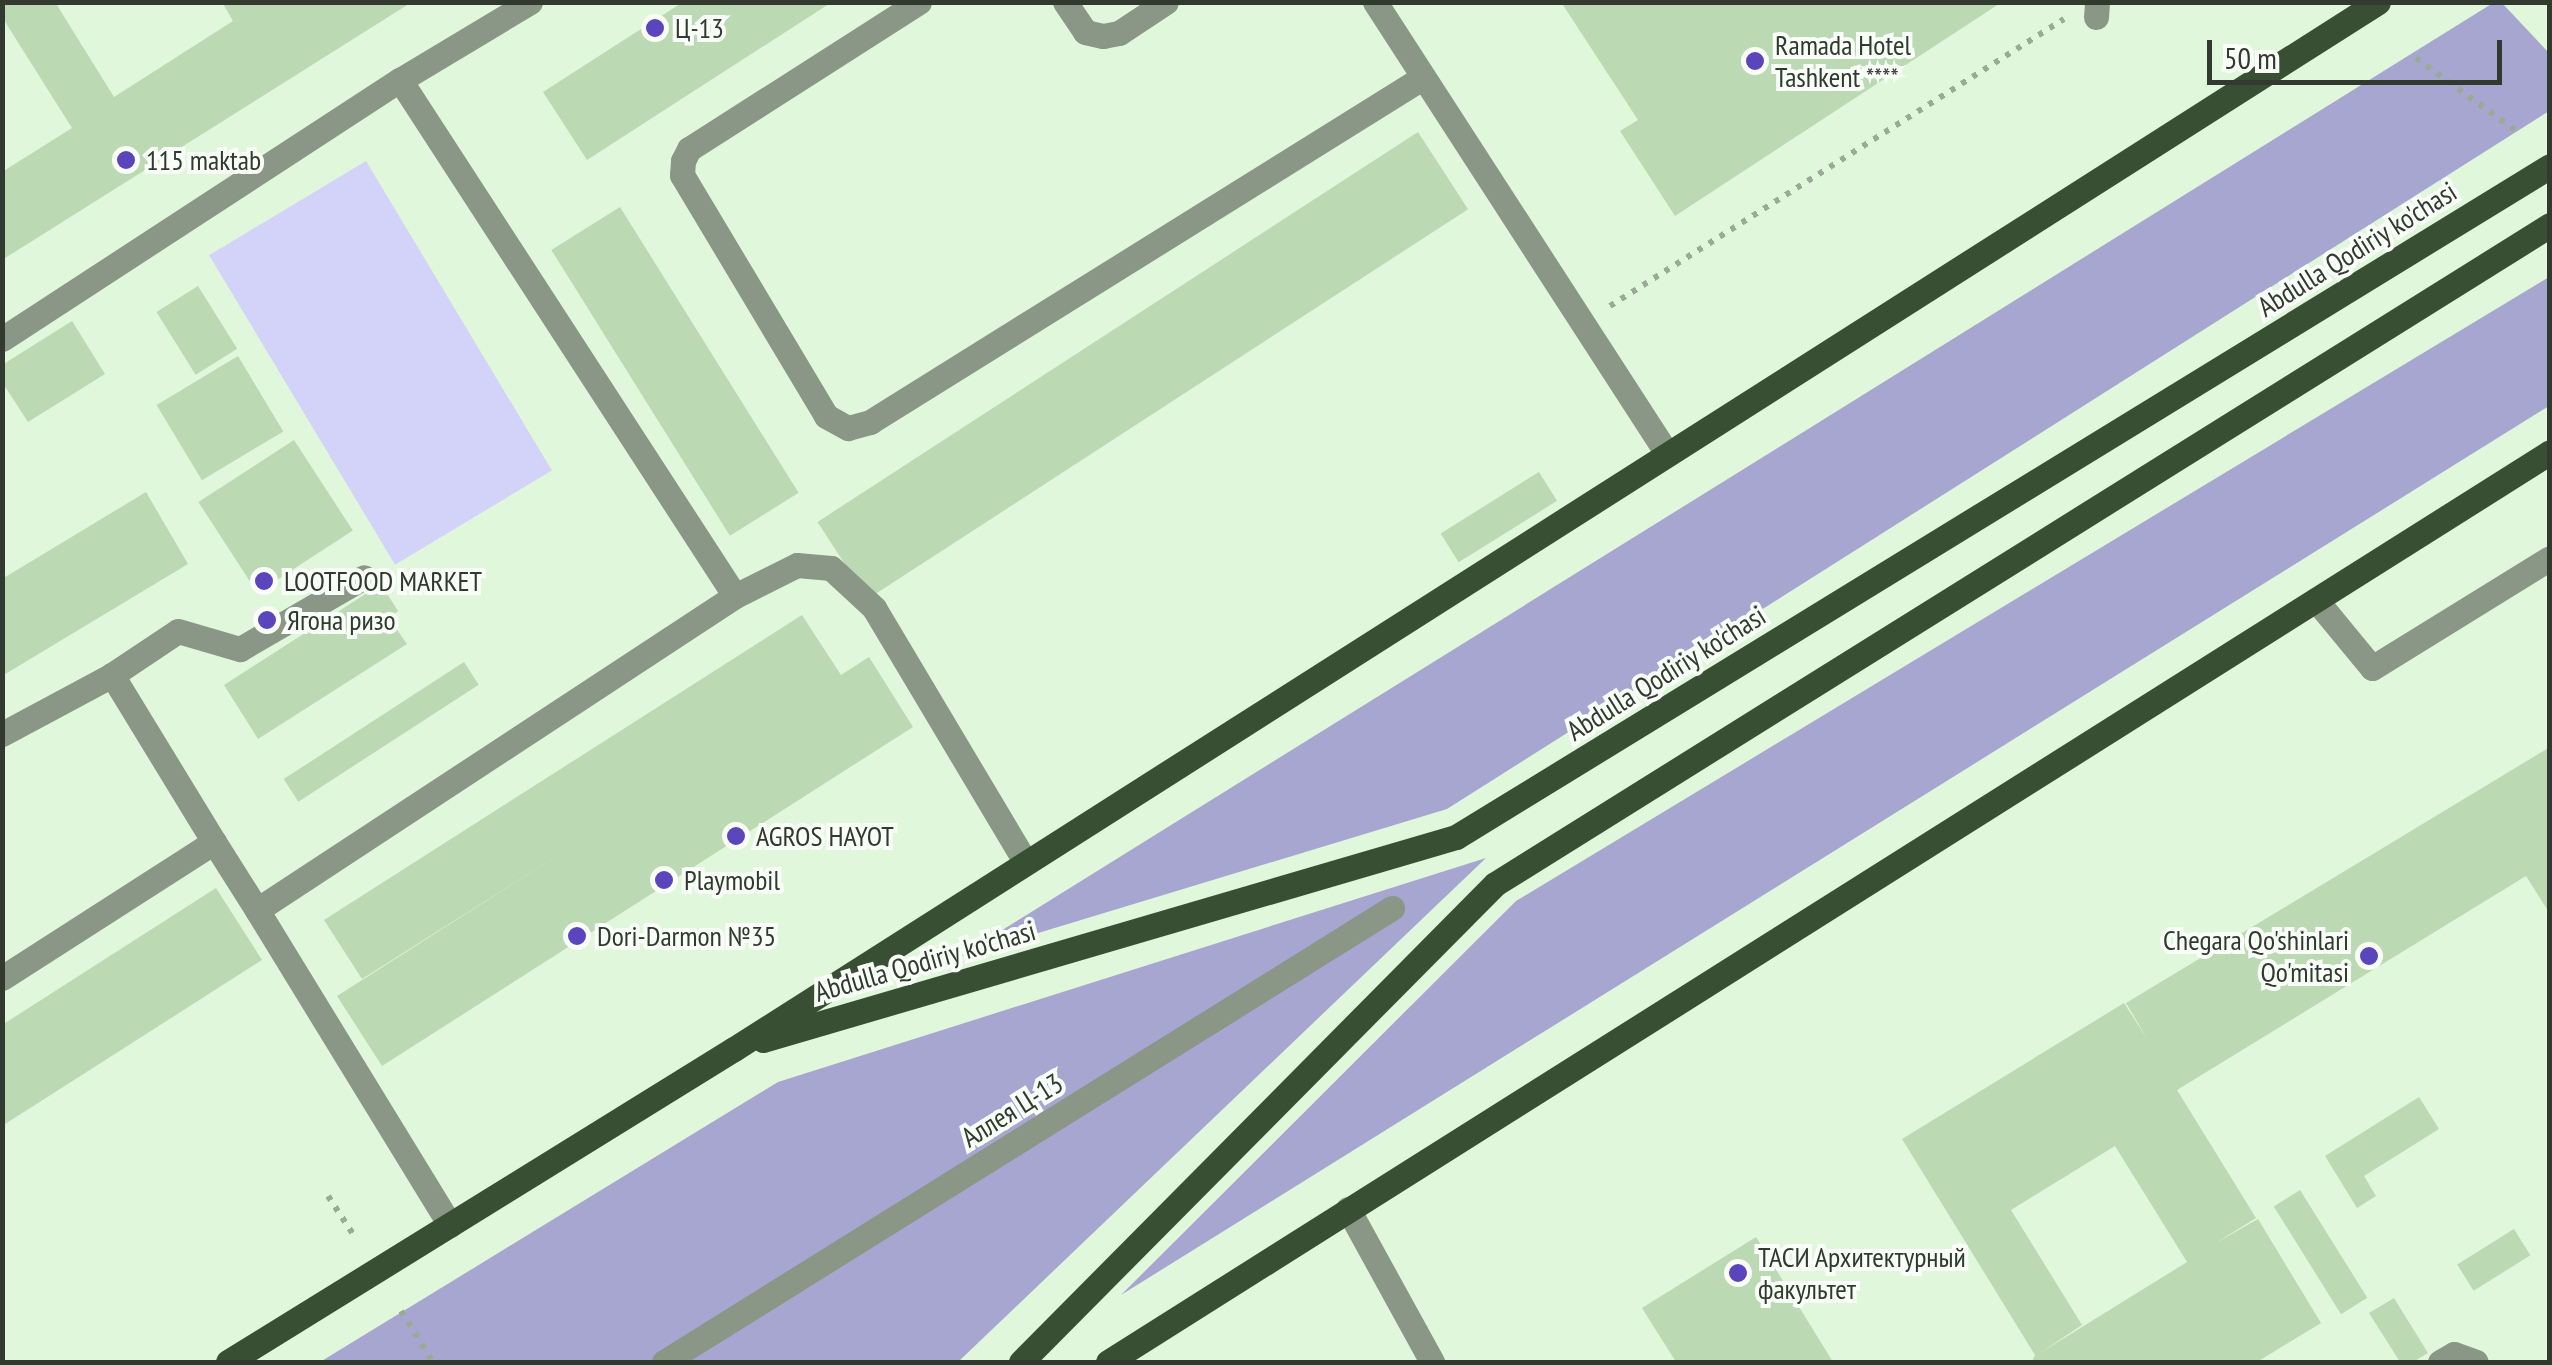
<!DOCTYPE html>
<meta charset="utf-8">
<style>
body{margin:0}
#map{position:relative;width:2552px;height:1365px;overflow:hidden;background:#e0f7db;font-family:"PT Sans Narrow",sans-serif}
div>[style]{position:absolute}
.green>*{inset:0;background:#d3d3f9;transform-origin:0 0}
.forest>*{inset:0;background:#a6a6d0}
.building>*{inset:0;background:#bbd9b3;transform-origin:0 0}
.path>*{height:6px;margin-top:-3px;transform-origin:0;background:repeating-linear-gradient(90deg,#9aab95 0 5px,transparent 0 13px)}
.minor>*{height:25px;margin:-12.5px;padding:0 12.5px;transform-origin:12.5px;border-radius:12.5px;background:#8a9786}
.major>*{height:25px;margin:-12.5px;padding:0 12.5px;transform-origin:12.5px;border-radius:12.5px;background:#394f34}
.dots>*{width:28px;height:28px;translate:-50% -50%;box-sizing:border-box;border:5px solid #f9fef8;border-radius:50%}
span{translate:-50% -50%;white-space:nowrap;text-align:center;line-height:1.15;-webkit-text-stroke:8px #f9fef8;paint-order:stroke}
.poi-label{font-size:28px;color:#323a2f}
.left{translate:0 -50%;text-align:left}
.right{translate:-100% -50%;text-align:right}
.street-label{font-size:28px;color:#323a2f}
.frame{position:absolute;inset:0;border:5px solid #323a2f;pointer-events:none}
.scale{position:absolute;left:2207px;top:40px;width:295px;height:45px;box-sizing:border-box;border:5px solid #323a2f;border-top:0;padding-left:12px;font-size:30px;line-height:35px;white-space:nowrap;color:#323a2f;-webkit-text-stroke:8px #f9fef8;paint-order:stroke}
</style>
<div id="map">
<div class="green">
<div style="left:366px;top:161px;width:361px;height:183px;rotate:59deg"></div>
</div>
<div class="forest">
<div style="clip-path:polygon(2493px 3px,2502px 3px,2549px 53px,2549px 111px,1447px 809px,959px 957px)"></div>
<div style="clip-path:polygon(2549px 277px,2549px 406px,1121px 1295px,1516px 901px)"></div>
<div style="clip-path:polygon(1486px 858px,958px 1362px,320px 1362px,778px 1082px)"></div>
</div>
<div class="building">
<div style="clip-path:polygon(2px 2px,55px 2px,114px 97px,233px 21px,222px 2px,412px 2px,2px 260px,2px 172px,72px 128px,2px 17px)"></div>
<div style="clip-path:polygon(683px 2px,832px 2px,587px 160px,543px 92px)"></div>
<div style="clip-path:polygon(1561px 2px,2002px 2px,1675px 216px,1620px 131px,1638px 120px)"></div>
<div style="left:1418px;top:132px;width:92px;height:716px;rotate:57deg"></div>
<div style="left:620px;top:207px;width:337px;height:81px;rotate:58deg"></div>
<div style="left:198px;top:286px;width:74px;height:49px;rotate:58deg"></div>
<div style="clip-path:polygon(72px 321px,105px 374px,28px 422px,2px 382px,2px 365px)"></div>
<div style="left:238px;top:356px;width:88px;height:95px;rotate:59deg"></div>
<div style="left:294px;top:440px;width:108px;height:114px;rotate:57deg"></div>
<div style="left:1539px;top:472px;width:34px;height:116px;rotate:58deg"></div>
<div style="clip-path:polygon(146px 492px,188px 564px,2px 676px,2px 579px)"></div>
<div style="clip-path:polygon(381px 584px,398px 611px,389px 618px,407px 644px,258px 739px,224px 685px)"></div>
<div style="clip-path:polygon(802px 615px,841px 675px,869px 657px,913px 727px,382px 1066px,337px 996px,585px 838px,362px 979px,324px 920px)"></div>
<div style="left:464px;top:662px;width:27px;height:215px;rotate:57deg"></div>
<div style="clip-path:polygon(evenodd,2550px 747px,2550px 914px,2526px 876px,2177px 1090px,2256px 1218px,2214px 1244px,2258px 1219px,2321px 1323px,2257px 1362px,2032px 1362px,2035px 1355px,1902px 1139px,2124px 1003px,2148px 1040px,2126px 1003px,2550px 747px,2115px 1146px,2187px 1262px,2040px 1353px,2082px 1325px,2011px 1210px,2115px 1146px)"></div>
<div style="clip-path:polygon(216px 888px,262px 960px,2px 1126px,2px 1025px)"></div>
<div style="clip-path:polygon(2419px 1097px,2439px 1129px,2364px 1176px,2376px 1196px,2357px 1208px,2325px 1156px)"></div>
<div style="left:2300px;top:1190px;width:127px;height:31px;rotate:58deg"></div>
<div style="left:2514px;top:1229px;width:31px;height:67px;rotate:58deg"></div>
<div style="clip-path:polygon(1756px 1237px,1833px 1362px,1676px 1362px,1642px 1308px)"></div>
<div style="clip-path:polygon(2394px 1298px,2428px 1353px,2413px 1362px,2400px 1362px,2369px 1313px)"></div>
</div>
<div class="path">
<div style="left:2416px;top:58px;width:122px;rotate:36deg"></div>
<div style="left:1610px;top:306px;width:537px;rotate:-32.3deg"></div>
<div style="left:328px;top:1196px;width:45px;rotate:56.7deg"></div>
<div style="left:401px;top:1311px;width:60px;rotate:57.9deg"></div>
</div>
<div class="minor">
<div style="left:530px;top:2px;width:152px;rotate:149deg"></div>
<div style="left:400px;top:80px;width:615px;rotate:57.01deg"></div>
<div style="left:735px;top:596px;width:69px;rotate:-26.6deg"></div>
<div style="left:797px;top:565px;width:34px;rotate:5deg"></div>
<div style="left:831px;top:568px;width:59px;rotate:42.9deg"></div>
<div style="left:874px;top:608px;width:295px;rotate:59.2deg"></div>
<div style="left:919px;top:2px;width:273px;rotate:147.4deg"></div>
<div style="left:689px;top:149px;width:13px;rotate:117deg"></div>
<div style="left:683px;top:161px;width:14px;rotate:94deg"></div>
<div style="left:682px;top:175px;width:281px;rotate:59.1deg"></div>
<div style="left:826px;top:416px;width:25px;rotate:29deg"></div>
<div style="left:848px;top:428px;width:23px;rotate:-15deg"></div>
<div style="left:870px;top:422px;width:650px;rotate:-31.93deg"></div>
<div style="left:1065px;top:2px;width:36px;rotate:56deg"></div>
<div style="left:1085px;top:32px;width:18px;rotate:13deg"></div>
<div style="left:1103px;top:36px;width:16px;rotate:-11deg"></div>
<div style="left:1119px;top:33px;width:56px;rotate:-33.4deg"></div>
<div style="left:1375px;top:2px;width:536px;rotate:57.11deg"></div>
<div style="left:2096px;top:17px;width:15px;rotate:-86deg"></div>
<div style="left:2px;top:339px;width:475px;rotate:-33.1deg"></div>
<div style="left:2316px;top:600px;width:88px;rotate:50.5deg"></div>
<div style="left:2372px;top:668px;width:209px;rotate:-31.7deg"></div>
<div style="left:2px;top:734px;width:125px;rotate:-28.2deg"></div>
<div style="left:214px;top:842px;width:196px;rotate:-121.4deg"></div>
<div style="left:112px;top:675px;width:79px;rotate:-33.7deg"></div>
<div style="left:178px;top:631px;width:65px;rotate:16.2deg"></div>
<div style="left:240px;top:649px;width:143px;rotate:-30.1deg"></div>
<div style="left:2px;top:978px;width:252px;rotate:-32.7deg"></div>
<div style="left:214px;top:842px;width:80px;rotate:57.7deg"></div>
<div style="left:1348px;top:1209px;width:175px;rotate:61.2deg"></div>
<div style="left:450px;top:1225px;width:369px;rotate:-121.5deg"></div>
<div style="left:257px;top:910px;width:572px;rotate:-33.3deg"></div>
<div style="left:664px;top:1362px;width:858px;rotate:-31.95deg"></div>
<div style="left:2440px;top:1362px;width:16px;rotate:-30deg"></div>
<div style="left:2454px;top:1354px;width:23px;rotate:20deg"></div>
</div>
<div class="major">
<div style="left:763px;top:1040px;width:722px;rotate:-16.33deg"></div>
<div style="left:1456px;top:837px;width:1283px;rotate:-31.52deg"></div>
<div style="left:228px;top:1362px;width:595px;rotate:-31.74deg"></div>
<div style="left:734px;top:1049px;width:1949px;rotate:-32.49deg"></div>
<div style="left:1021px;top:1362px;width:673px;rotate:-45.24deg"></div>
<div style="left:1495px;top:884px;width:1244px;rotate:-31.99deg"></div>
<div style="left:1108px;top:1362px;width:1705px;rotate:-32.25deg"></div>
</div>
<div class="dots">
<div style="left:655px;top:28px;background:#5a45bd"></div>
<div style="left:1755px;top:61px;background:#5a45bd"></div>
<div style="left:126px;top:160px;background:#5a45bd"></div>
<div style="left:264px;top:581px;background:#5a45bd"></div>
<div style="left:267px;top:620px;background:#5a45bd"></div>
<div style="left:736px;top:836px;background:#5a45bd"></div>
<div style="left:664px;top:880px;background:#5a45bd"></div>
<div style="left:577px;top:936px;background:#5a45bd"></div>
<div style="left:2369px;top:956px;background:#5a45bd"></div>
<div style="left:1738px;top:1273px;background:#5a45bd"></div>
</div>
<div class="poi-label">
<span class="left" style="left:675px;top:28px">Ц-13</span>
<span class="left" style="left:1775px;top:61px">Ramada Hotel<br>Tashkent ****</span>
<span class="left" style="left:146px;top:160px">115 maktab</span>
<span class="left" style="left:284px;top:581px">LOOTFOOD MARKET</span>
<span class="left" style="left:287px;top:620px">Ягона ризо</span>
<span class="left" style="left:756px;top:836px">AGROS HAYOT</span>
<span class="left" style="left:684px;top:880px">Playmobil</span>
<span class="left" style="left:597px;top:936px">Dori-Darmon №35</span>
<span class="right" style="left:2349px;top:956px">Chegara Qo'shinlari<br>Qo'mitasi</span>
<span class="left" style="left:1758px;top:1273px">ТАСИ Архитектурный<br>факультет</span>
</div>
<div class="street-label">
<span style="left:2357px;top:249px;rotate:-32deg">Abdulla Qodiriy ko'chasi</span>
<span style="left:1666px;top:673px;rotate:-32deg">Abdulla Qodiriy ko'chasi</span>
<span style="left:925px;top:961px;rotate:-16deg">Abdulla Qodiriy ko'chasi</span>
<span style="left:1012px;top:1110px;rotate:-32deg">Аллея Ц-13</span>
</div>
<div class="frame"></div>
<div class="scale">50 m</div>
</div>
